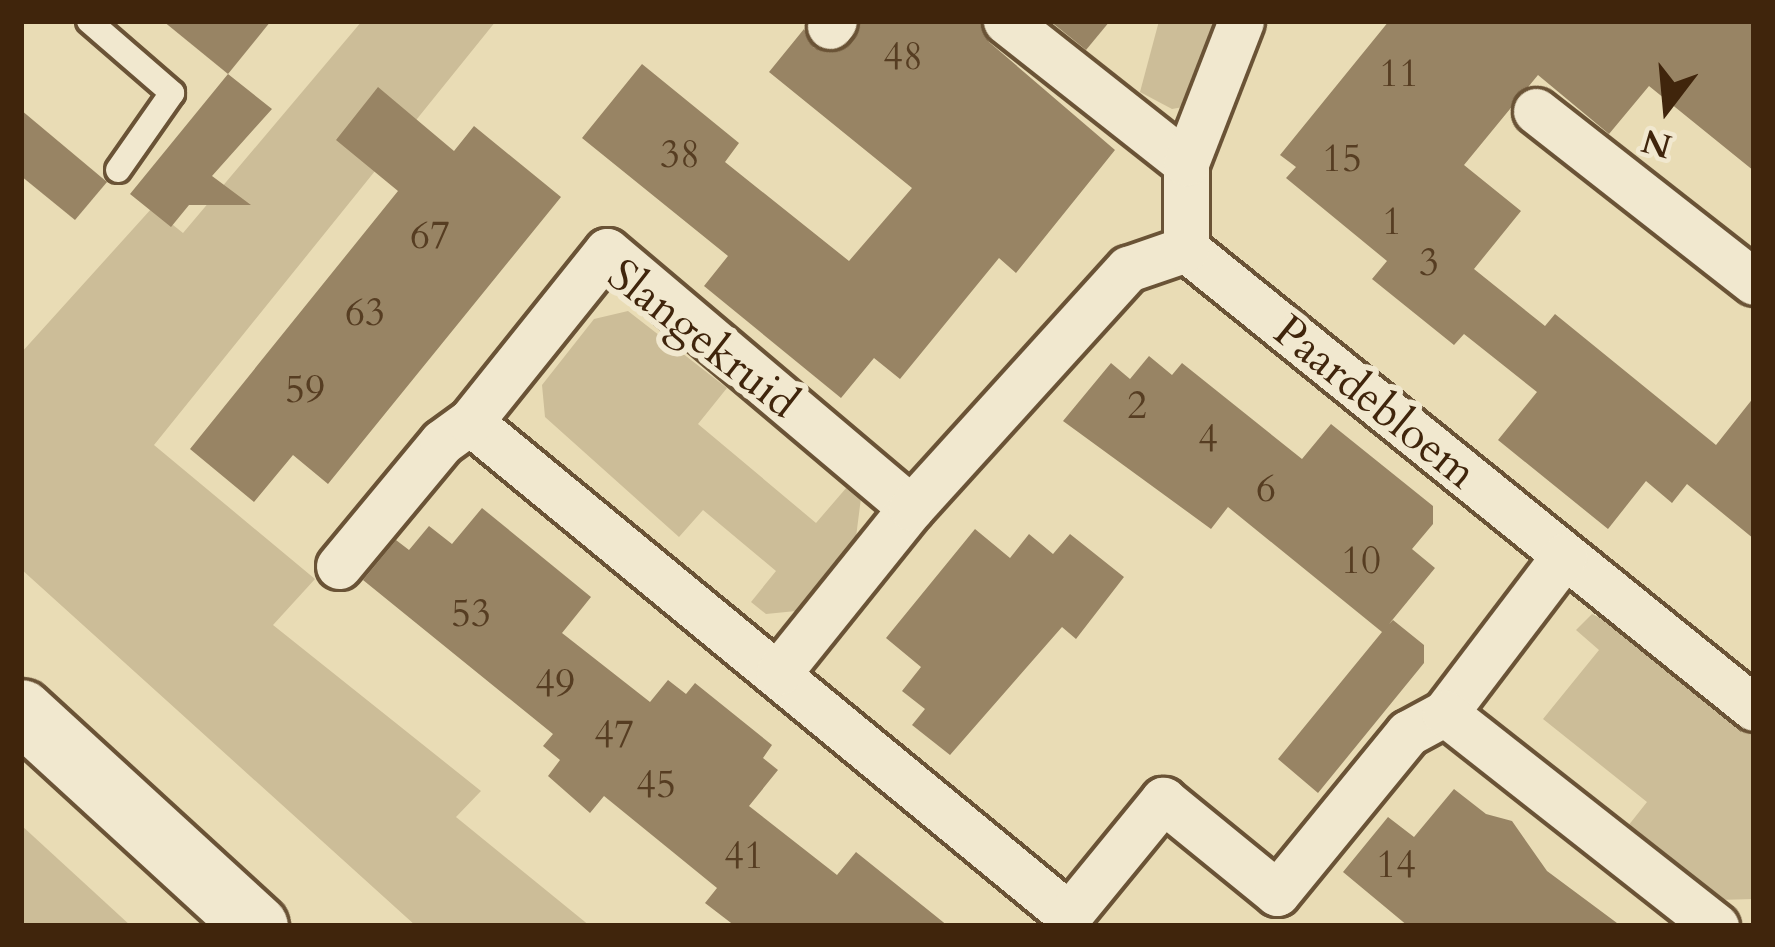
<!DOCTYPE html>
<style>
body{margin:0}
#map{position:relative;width:1775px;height:947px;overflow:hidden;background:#e9dcb5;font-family:Cardo,serif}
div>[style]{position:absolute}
.green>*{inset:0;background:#ccbd98}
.building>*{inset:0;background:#988464}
.roads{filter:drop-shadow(3px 0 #6a5336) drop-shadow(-3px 0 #6a5336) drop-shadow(0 3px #6a5336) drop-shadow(0 -3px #6a5336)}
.lane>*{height:24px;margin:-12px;padding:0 12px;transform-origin:12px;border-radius:12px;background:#f1e8cf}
.street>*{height:45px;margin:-22.5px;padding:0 22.5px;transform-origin:22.5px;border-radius:22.5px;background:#f1e8cf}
.secondary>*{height:63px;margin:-31.5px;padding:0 31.5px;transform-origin:31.5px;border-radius:31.5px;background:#f1e8cf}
span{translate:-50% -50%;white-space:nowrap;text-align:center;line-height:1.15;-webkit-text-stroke:12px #f1e8cf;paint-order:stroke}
.number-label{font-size:39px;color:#563d22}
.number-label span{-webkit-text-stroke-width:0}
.street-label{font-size:45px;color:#40250c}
.frame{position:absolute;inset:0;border:24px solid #40250c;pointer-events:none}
.north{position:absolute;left:1607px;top:48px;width:120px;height:120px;-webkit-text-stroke:9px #f1e8cf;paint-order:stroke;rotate:196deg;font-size:33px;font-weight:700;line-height:48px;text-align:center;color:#40250c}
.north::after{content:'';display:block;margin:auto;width:42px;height:54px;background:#40250c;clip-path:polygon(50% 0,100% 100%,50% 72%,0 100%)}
</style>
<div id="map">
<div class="green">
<div style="clip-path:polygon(362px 21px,496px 21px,154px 445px,315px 579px,273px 625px,481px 791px,456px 817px,590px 926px,416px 926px,21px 569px,21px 353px,152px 208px,183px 233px)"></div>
<div style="clip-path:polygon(1159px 21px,1223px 21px,1189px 106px,1172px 109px,1140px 92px)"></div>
<div style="clip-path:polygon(628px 311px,727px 388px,698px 424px,816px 523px,847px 487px,861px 498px,855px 545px,796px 611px,766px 614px,751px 602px,776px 571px,703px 510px,679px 537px,545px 417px,542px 385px,594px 319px)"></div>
<div style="clip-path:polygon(1592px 614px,1659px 647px,1754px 724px,1754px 899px,1718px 900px,1639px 835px,1630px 845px,1620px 836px,1647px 802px,1543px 719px,1599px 650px,1576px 630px)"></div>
<div style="clip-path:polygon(21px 825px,131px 926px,21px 926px)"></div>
</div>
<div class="building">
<div style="clip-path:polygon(163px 21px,271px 21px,228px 74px)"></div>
<div style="clip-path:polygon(860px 21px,980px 21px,989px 42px,1115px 150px,1016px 273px,999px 258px,900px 379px,874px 358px,841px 398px,704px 286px,728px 256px,582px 138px,642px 64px,739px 143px,725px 162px,849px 261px,912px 188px,769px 72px,804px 29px,814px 48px,839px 51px)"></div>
<div style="clip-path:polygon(1050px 21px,1110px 21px,1086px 50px)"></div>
<div style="clip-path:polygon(1389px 21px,1754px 21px,1754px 171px,1649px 86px,1609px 134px,1538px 75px,1464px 165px,1521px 211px,1474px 269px,1545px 326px,1555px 314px,1716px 445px,1754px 397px,1754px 539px,1687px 484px,1672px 503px,1646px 481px,1608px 529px,1498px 440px,1537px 392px,1464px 334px,1454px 345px,1372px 279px,1387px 261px,1286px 178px,1296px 167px,1280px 155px)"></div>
<div style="clip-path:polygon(228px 74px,272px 109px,212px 176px,251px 205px,189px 205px,171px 227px,130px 194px)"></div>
<div style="clip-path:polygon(378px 87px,454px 151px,474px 126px,561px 197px,328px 484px,293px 455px,254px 502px,190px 449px,398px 191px,336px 140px)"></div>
<div style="clip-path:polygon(21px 110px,107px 182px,75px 220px,21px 176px)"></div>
<div style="clip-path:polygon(1149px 356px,1172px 375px,1182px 363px,1302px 459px,1331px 424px,1433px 506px,1433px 524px,1412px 549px,1435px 568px,1389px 624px,1393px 620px,1424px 645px,1424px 663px,1318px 793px,1278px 759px,1382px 632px,1228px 507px,1211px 529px,1063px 421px,1111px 363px,1130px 379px)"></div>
<div style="clip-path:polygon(482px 508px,591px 597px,562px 633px,650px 702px,668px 680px,686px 694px,695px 683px,772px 745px,763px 758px,778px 770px,749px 806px,837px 875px,856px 852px,948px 926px,735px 926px,705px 903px,717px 888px,604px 796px,590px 813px,548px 776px,560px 760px,543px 746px,553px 734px,363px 580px,396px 540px,409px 550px,429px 526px,452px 544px)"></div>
<div style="clip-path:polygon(975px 529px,1010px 558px,1029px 534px,1053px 554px,1070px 534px,1124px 577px,1076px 639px,1062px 627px,950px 755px,912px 725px,925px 709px,902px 691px,921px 667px,886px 638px)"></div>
<div style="clip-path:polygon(1454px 789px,1486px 814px,1512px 821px,1547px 871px,1621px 926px,1408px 926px,1343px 872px,1388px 817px,1414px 837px)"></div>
</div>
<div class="roads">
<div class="lane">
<div style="left:89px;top:21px;width:110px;rotate:40.9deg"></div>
<div style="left:172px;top:93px;width:94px;rotate:125deg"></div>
</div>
<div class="street">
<div style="left:1006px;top:21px;width:229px;rotate:38.3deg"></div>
<div style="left:830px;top:26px;width:6px;rotate:-51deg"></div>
<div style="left:1536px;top:111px;width:277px;rotate:38.1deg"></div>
<div style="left:1186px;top:249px;width:730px;rotate:38.94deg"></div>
<div style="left:470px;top:422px;width:776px;rotate:39.46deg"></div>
<div style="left:1069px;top:915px;width:149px;rotate:-50.7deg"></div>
<div style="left:1163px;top:800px;width:147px;rotate:39.2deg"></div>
<div style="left:1277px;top:893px;width:207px;rotate:-50.7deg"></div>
<div style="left:1408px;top:733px;width:42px;rotate:-28.4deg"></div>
<div style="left:1445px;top:713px;width:197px;rotate:-52.8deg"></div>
<div style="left:339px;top:566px;width:161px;rotate:-50.3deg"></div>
<div style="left:442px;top:442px;width:34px;rotate:-36deg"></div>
<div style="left:470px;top:422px;width:219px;rotate:-51.3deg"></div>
<div style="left:607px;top:251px;width:398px;rotate:40.2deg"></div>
<div style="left:779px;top:672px;width:211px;rotate:-51.2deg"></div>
<div style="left:911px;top:508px;width:323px;rotate:-47.8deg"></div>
<div style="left:1128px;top:269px;width:61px;rotate:-19deg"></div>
<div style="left:1186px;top:249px;width:86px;rotate:-90deg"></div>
<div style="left:1186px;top:163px;width:152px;rotate:-68.8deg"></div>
<div style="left:1445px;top:713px;width:345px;rotate:38.2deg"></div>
</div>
<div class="secondary">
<div style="left:21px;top:711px;width:319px;rotate:42.5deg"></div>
</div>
</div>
<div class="number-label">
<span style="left:903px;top:57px">48</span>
<span style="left:1399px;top:74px">11</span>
<span style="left:680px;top:155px">38</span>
<span style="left:1342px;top:159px">15</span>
<span style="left:1392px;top:222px">1</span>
<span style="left:430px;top:236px">67</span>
<span style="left:1429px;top:263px">3</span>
<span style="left:365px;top:313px">63</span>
<span style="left:305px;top:390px">59</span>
<span style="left:1137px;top:406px">2</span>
<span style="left:1208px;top:439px">4</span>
<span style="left:1266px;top:489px">6</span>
<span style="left:1361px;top:561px">10</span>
<span style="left:471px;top:614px">53</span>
<span style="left:555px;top:684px">49</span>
<span style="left:614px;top:735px">47</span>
<span style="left:656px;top:785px">45</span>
<span style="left:744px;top:856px">41</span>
<span style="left:1396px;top:865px">14</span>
</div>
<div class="street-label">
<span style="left:703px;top:339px;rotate:38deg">Slangekruid</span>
<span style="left:1375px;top:402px;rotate:39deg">Paardebloem</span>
</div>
<div class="frame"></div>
<div class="north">N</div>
</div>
